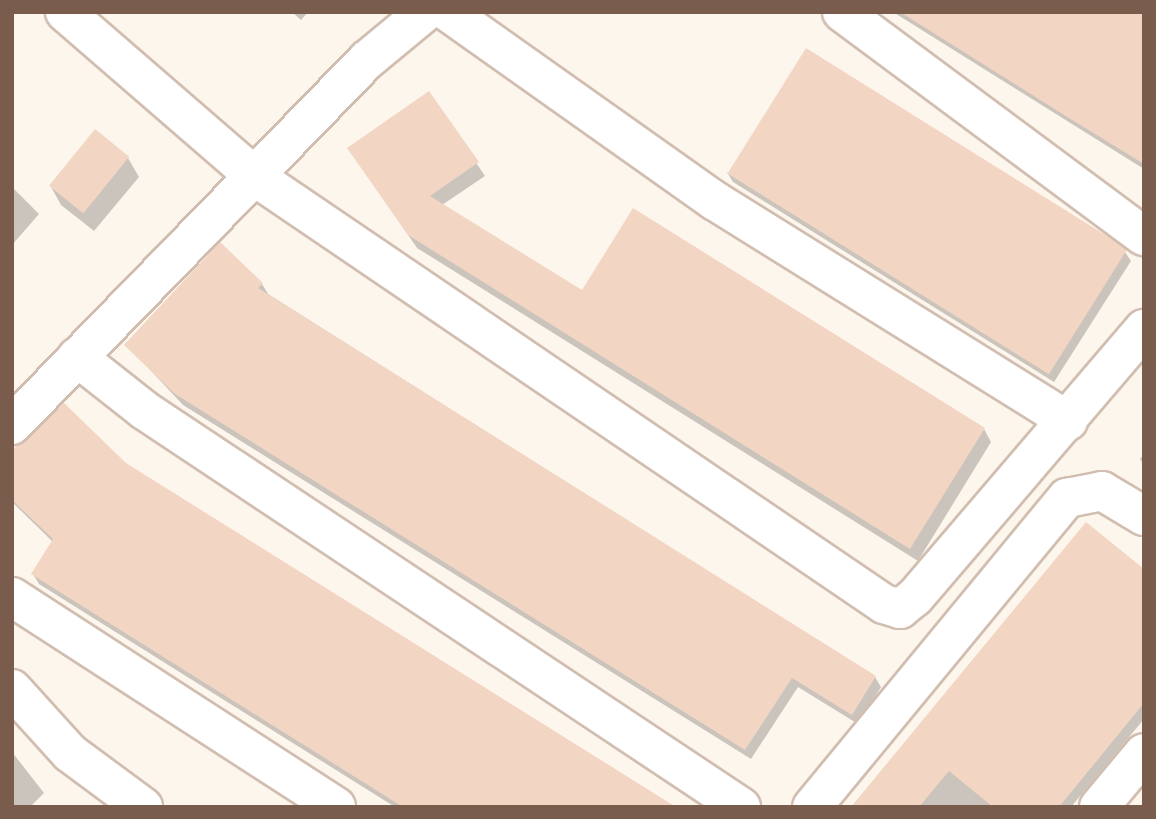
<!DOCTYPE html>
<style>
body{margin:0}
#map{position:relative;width:1156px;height:819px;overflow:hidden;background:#fdf6ec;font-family:Roboto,sans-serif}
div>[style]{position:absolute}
.shadow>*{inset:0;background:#0003}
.building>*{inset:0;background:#f3d5c3;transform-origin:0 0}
.roads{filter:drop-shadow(2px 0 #d1beb0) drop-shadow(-2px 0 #d1beb0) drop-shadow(0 2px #d1beb0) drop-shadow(0 -2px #d1beb0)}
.minor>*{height:38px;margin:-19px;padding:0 19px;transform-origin:19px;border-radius:19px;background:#fff}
span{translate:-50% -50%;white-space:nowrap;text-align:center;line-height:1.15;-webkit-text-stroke:5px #fffaf3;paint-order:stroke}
.frame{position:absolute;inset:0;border:14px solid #7a5c4d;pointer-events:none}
</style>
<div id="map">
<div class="shadow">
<div style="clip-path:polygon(292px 12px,308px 12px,301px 20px)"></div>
<div style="clip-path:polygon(893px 12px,1144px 12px,1144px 169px)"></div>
<div style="clip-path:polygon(429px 93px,485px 176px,442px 205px,582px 293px,984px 429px,991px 442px,918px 561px,417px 248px,349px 149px)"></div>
<div style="clip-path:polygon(128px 158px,139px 177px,94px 231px,61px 205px,50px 185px)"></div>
<div style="clip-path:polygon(727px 172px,1125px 252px,1131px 261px,1054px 382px,733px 182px)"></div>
<div style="clip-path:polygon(12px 187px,39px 214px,12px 245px)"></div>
<div style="clip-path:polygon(262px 284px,268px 294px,875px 677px,881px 687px,858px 724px,798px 687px,751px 759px,183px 405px,127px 345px)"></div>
<div style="clip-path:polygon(1144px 454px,1144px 466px,1140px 459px)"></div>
<div style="clip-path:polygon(12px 457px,125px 464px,673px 807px,395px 807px,39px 584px,33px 574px,53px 542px,12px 502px)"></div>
<div style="clip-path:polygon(1144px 571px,1144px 719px,1071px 807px,855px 807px)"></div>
<div style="clip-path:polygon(12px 752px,44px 793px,30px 807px,12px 807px)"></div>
</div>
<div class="building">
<div style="clip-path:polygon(900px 12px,1144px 12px,1144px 164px,1069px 118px)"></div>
<div style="left:806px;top:48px;width:379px;height:148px;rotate:32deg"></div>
<div style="clip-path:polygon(429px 91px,479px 162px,430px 196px,582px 290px,633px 208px,985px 428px,910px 549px,408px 235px,347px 148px)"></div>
<div style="left:95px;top:129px;width:44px;height:73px;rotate:39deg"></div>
<div style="clip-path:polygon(220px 242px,263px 283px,258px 288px,876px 676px,852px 715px,792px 678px,745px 750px,175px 394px,124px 345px)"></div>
<div style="clip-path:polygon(64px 403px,126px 463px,676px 807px,403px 807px,31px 574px,53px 539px,12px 500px,12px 450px)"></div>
<div style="clip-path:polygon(1086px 522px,1144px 569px,1144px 703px,1059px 807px,993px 807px,949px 771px,919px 807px,851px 807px)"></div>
</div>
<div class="roads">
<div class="minor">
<div style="left:65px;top:12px;width:250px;rotate:40.9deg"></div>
<div style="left:254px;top:176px;width:762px;rotate:34.19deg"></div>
<div style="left:884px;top:604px;width:17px;rotate:17deg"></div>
<div style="left:900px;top:609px;width:19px;rotate:-39deg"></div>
<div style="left:915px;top:597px;width:353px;rotate:-49.5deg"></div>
<div style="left:448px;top:12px;width:327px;rotate:35.3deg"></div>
<div style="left:715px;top:201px;width:416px;rotate:31.9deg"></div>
<div style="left:842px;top:12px;width:376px;rotate:36.6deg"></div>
<div style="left:77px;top:357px;width:85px;rotate:38.3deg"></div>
<div style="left:144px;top:410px;width:717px;rotate:33.62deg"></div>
<div style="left:12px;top:425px;width:509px;rotate:-45.8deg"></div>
<div style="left:367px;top:60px;width:75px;rotate:-39.6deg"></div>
<div style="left:12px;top:597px;width:386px;rotate:32.9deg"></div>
<div style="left:12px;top:689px;width:86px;rotate:47.8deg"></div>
<div style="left:70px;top:753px;width:91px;rotate:36.5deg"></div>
<div style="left:812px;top:807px;width:401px;rotate:-50.5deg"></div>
<div style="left:1067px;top:498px;width:36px;rotate:-11deg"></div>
<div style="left:1102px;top:491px;width:49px;rotate:30.8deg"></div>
<div style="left:1099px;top:807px;width:70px;rotate:-50.2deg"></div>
</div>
</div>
<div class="frame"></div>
</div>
